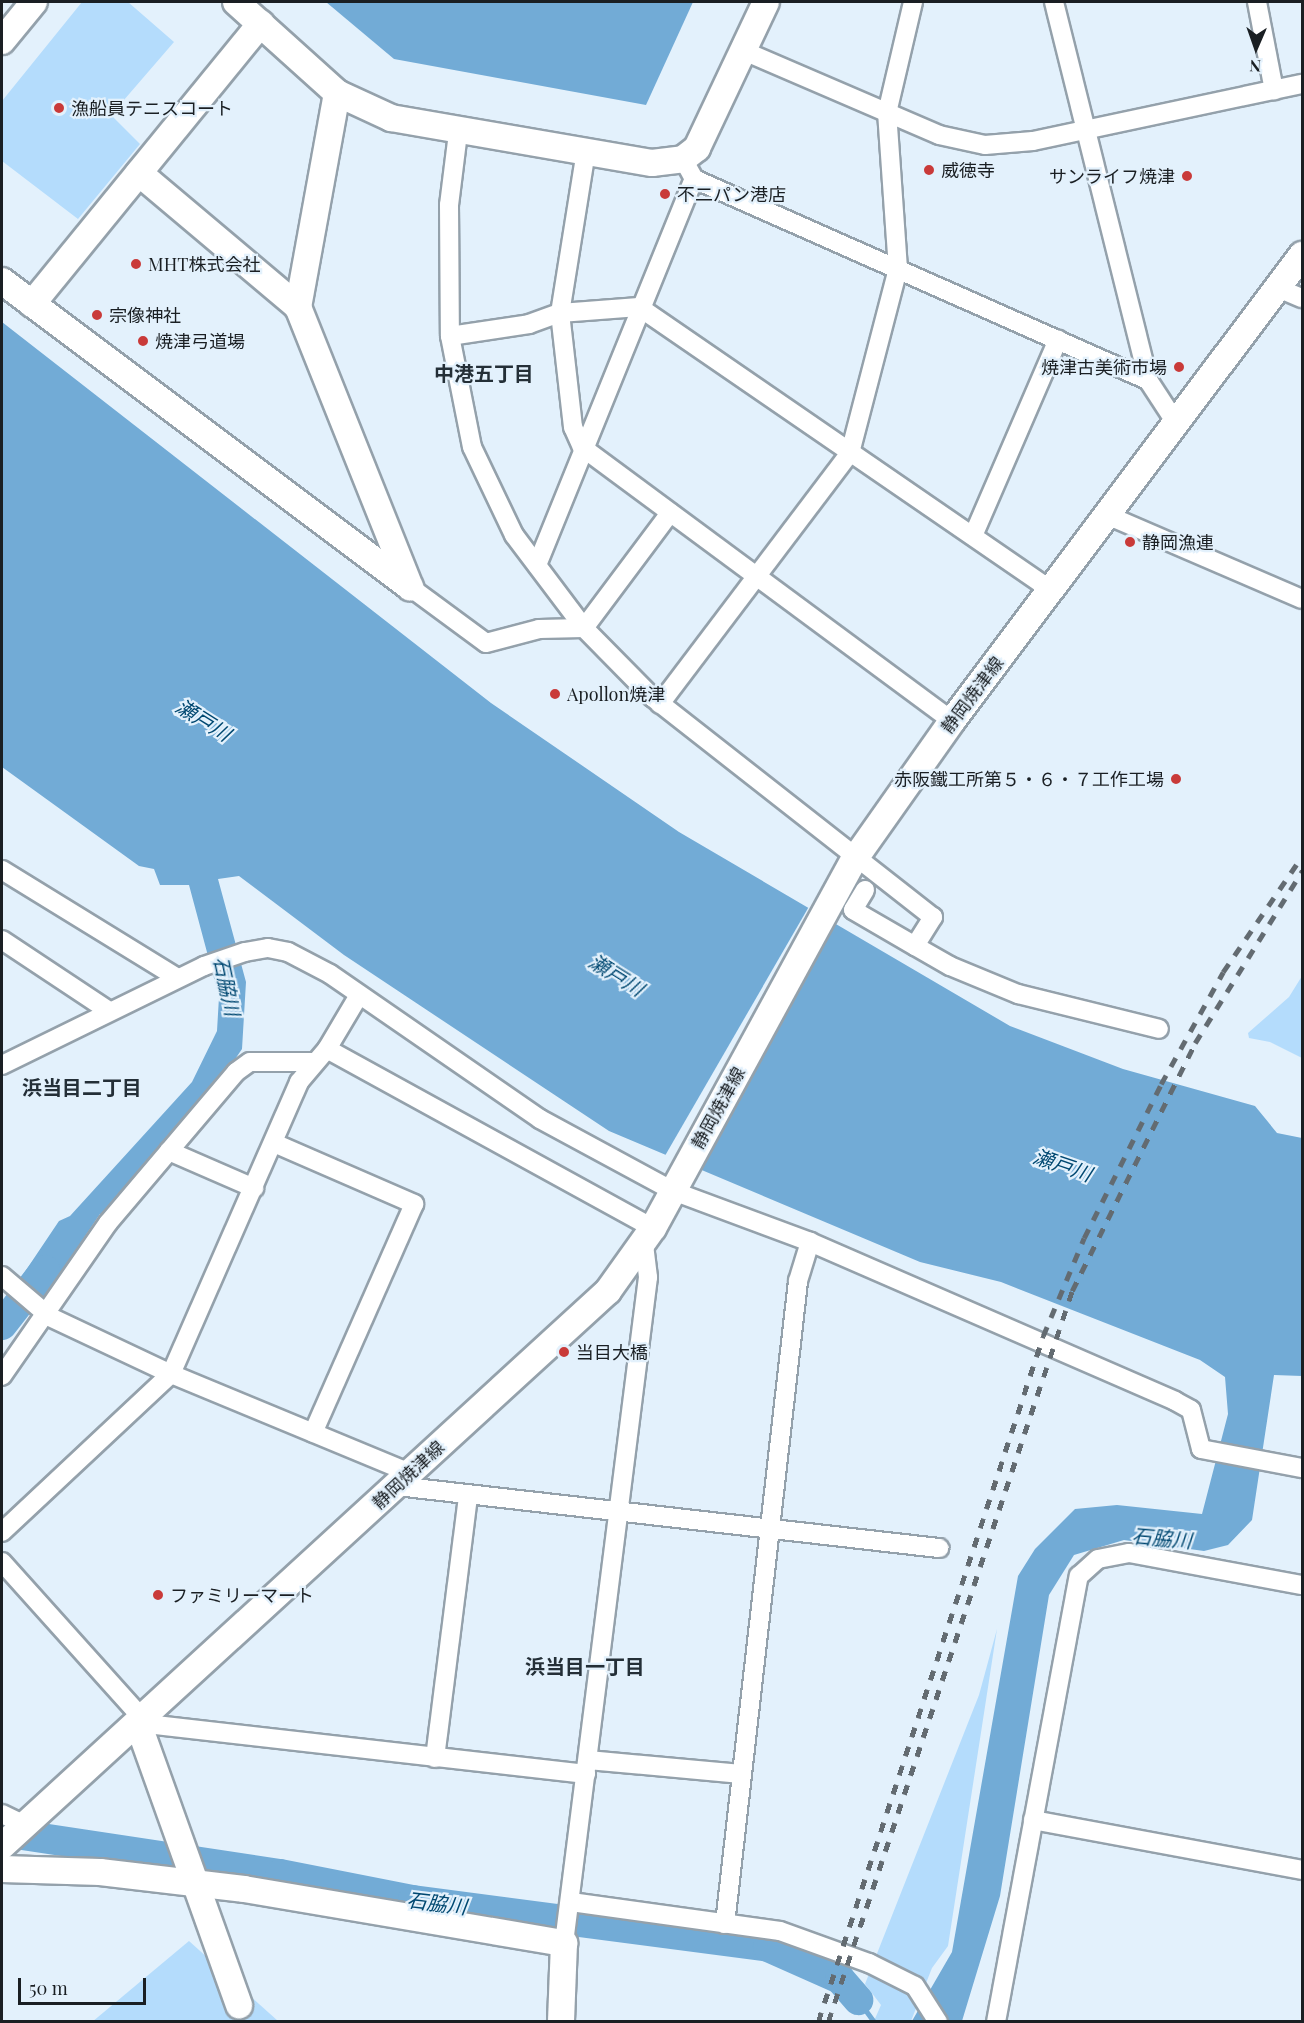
<!DOCTYPE html>
<meta charset="utf-8">
<style>
body{margin:0}
#map{position:relative;width:1304px;height:2023px;overflow:hidden;background:#e3f1fc;font-family:"Playfair Display","Noto Sans JP",serif}
div>[style]{position:absolute}
.green>*{inset:0;background:#b4dcfc}
.water>*{inset:0;background:#72abd6}
.pier>*{inset:0;background:#e3f1fc;transform-origin:0 0}
.stream>*{height:5px;margin:-2.5px;padding:0 2.5px;transform-origin:2.5px;border-radius:2.5px;background:#72abd6}
.river>*{height:30px;margin:-15px;padding:0 15px;transform-origin:15px;border-radius:15px;background:#72abd6}
.roads{filter:drop-shadow(2px 0 #94a1ab) drop-shadow(-2px 0 #94a1ab) drop-shadow(0 2px #94a1ab) drop-shadow(0 -2px #94a1ab)}
.street>*{height:18px;margin:-9px;padding:0 9px;transform-origin:9px;border-radius:9px;background:#fff}
.secondary>*{height:26px;margin:-13px;padding:0 13px;transform-origin:13px;border-radius:13px;background:#fff}
.rail>*{height:4.5px;margin-top:-2.25px;transform-origin:0;background:repeating-linear-gradient(90deg,#636b71 0 10px,transparent 0 20px)}
.dots>*{width:16px;height:16px;translate:-50% -50%;box-sizing:border-box;border:3px solid #e3f1fc;border-radius:50%}
span{translate:-50% -50%;white-space:nowrap;text-align:center;line-height:1.15;-webkit-text-stroke:4.5px #e3f1fc;paint-order:stroke}
.poi-label{font-size:18px;color:#1a1f23}
.left{translate:0 -50%;text-align:left}
.right{translate:-100% -50%;text-align:right}
.street-label{font-size:18px;color:#1a1f23}
.neighbourhood-label{font-size:20px;color:#242f37;font-weight:700}
.water-label{font-size:20px;color:#004871;font-style:italic}
.frame{position:absolute;inset:0;border:3px solid #1a1f23;pointer-events:none}
.north{position:absolute;left:1226px;top:18px;width:60px;height:60px;-webkit-text-stroke:4px #e3f1fc;paint-order:stroke;rotate:182deg;font-size:16px;font-weight:700;line-height:24px;text-align:center;color:#1a1f23}
.north::after{content:'';display:block;margin:auto;width:21px;height:27px;background:#1a1f23;clip-path:polygon(50% 0,100% 100%,50% 72%,0 100%)}
.scale{position:absolute;left:18px;top:1978px;width:128px;height:27px;box-sizing:border-box;border:3px solid #1a1f23;border-top:0;padding-left:8px;font-size:18px;line-height:21px;white-space:nowrap;color:#1a1f23;-webkit-text-stroke:4px #e3f1fc;paint-order:stroke}
</style>
<div id="map">
<div class="green">
<div style="clip-path:polygon(82px 2px,128px 2px,174px 42px,111px 115px,140px 144px,78px 219px,2px 161px,2px 101px)"></div>
<div style="clip-path:polygon(1302px 976px,1302px 1058px,1270px 1042px,1249px 1038px,1248px 1033px,1289px 997px)"></div>
<div style="clip-path:polygon(997px 1629px,948px 1946px,932px 1968px,911px 2021px,874px 2021px,881px 2005px,865px 1984px,979px 1695px)"></div>
<div style="clip-path:polygon(189px 1941px,278px 2021px,92px 2022px)"></div>
</div>
<div class="water">
<div style="clip-path:polygon(326px 2px,693px 2px,646px 105px,394px 59px)"></div>
<div style="clip-path:polygon(2px 322px,491px 703px,679px 832px,1010px 1026px,1123px 1069px,1255px 1106px,1277px 1133px,1302px 1138px,1302px 1376px,1274px 1375px,1252px 1520px,1228px 1545px,1204px 1551px,1124px 1540px,1074px 1555px,1049px 1595px,1000px 1896px,962px 2021px,912px 2021px,952px 1952px,1018px 1576px,1035px 1549px,1075px 1509px,1117px 1505px,1202px 1514px,1228px 1414px,1225px 1377px,1200px 1360px,1001px 1282px,920px 1262px,609px 1131px,344px 955px,239px 876px,218px 879px,246px 982px,242px 1049px,214px 1090px,104px 1218px,100px 1214px,41px 1302px,18px 1282px,59px 1221px,70px 1216px,192px 1082px,217px 1031px,219px 997px,189px 885px,160px 885px,154px 869px,139px 866px,2px 767px)"></div>
</div>
<div class="pier">
<div style="left:811px;top:903px;width:32px;height:294px;rotate:30deg"></div>
</div>
<div class="stream">
<div style="left:858px;top:2000px;width:27px;rotate:54deg"></div>
</div>
<div class="river">
<div style="left:2px;top:1325px;width:70px;rotate:-52deg"></div>
<div style="left:2px;top:1832px;width:281px;rotate:8.6deg"></div>
<div style="left:280px;top:1874px;width:136px;rotate:11.1deg"></div>
<div style="left:413px;top:1900px;width:358px;rotate:7.5deg"></div>
<div style="left:768px;top:1947px;width:79px;rotate:24deg"></div>
<div style="left:840px;top:1979px;width:28px;rotate:49deg"></div>
</div>
<div class="roads">
<div class="street">
<div style="left:1054px;top:2px;width:390px;rotate:76deg"></div>
<div style="left:1148px;top:380px;width:51px;rotate:56.9deg"></div>
<div style="left:1257px;top:2px;width:90px;rotate:79.1deg"></div>
<div style="left:744px;top:51px;width:212px;rotate:23.3deg"></div>
<div style="left:939px;top:135px;width:47px;rotate:12.3deg"></div>
<div style="left:985px;top:145px;width:48px;rotate:-4.8deg"></div>
<div style="left:1033px;top:141px;width:275px;rotate:-12deg"></div>
<div style="left:458px;top:133px;width:73px;rotate:97.1deg"></div>
<div style="left:449px;top:205px;width:131px;rotate:89.6deg"></div>
<div style="left:450px;top:336px;width:113px;rotate:78.8deg"></div>
<div style="left:472px;top:447px;width:98px;rotate:64.5deg"></div>
<div style="left:514px;top:535px;width:116px;rotate:53deg"></div>
<div style="left:584px;top:628px;width:97px;rotate:45.4deg"></div>
<div style="left:652px;top:697px;width:357px;rotate:38.1deg"></div>
<div style="left:933px;top:917px;width:34px;rotate:122deg"></div>
<div style="left:915px;top:946px;width:40px;rotate:29.7deg"></div>
<div style="left:950px;top:966px;width:74px;rotate:22.4deg"></div>
<div style="left:1018px;top:994px;width:145px;rotate:13.9deg"></div>
<div style="left:586px;top:151px;width:164px;rotate:99.1deg"></div>
<div style="left:560px;top:313px;width:115px;rotate:83.5deg"></div>
<div style="left:573px;top:427px;width:22px;rotate:66deg"></div>
<div style="left:582px;top:447px;width:460px;rotate:36.5deg"></div>
<div style="left:683px;top:159px;width:23px;rotate:61deg"></div>
<div style="left:694px;top:179px;width:497px;rotate:23.9deg"></div>
<div style="left:1278px;top:288px;width:26px;rotate:23deg"></div>
<div style="left:450px;top:336px;width:80px;rotate:-8.6deg"></div>
<div style="left:529px;top:324px;width:33px;rotate:-20deg"></div>
<div style="left:560px;top:313px;width:79px;rotate:-4.3deg"></div>
<div style="left:639px;top:307px;width:500px;rotate:34.5deg"></div>
<div style="left:1107px;top:515px;width:212px;rotate:23.3deg"></div>
<div style="left:973px;top:536px;width:214px;rotate:-66.6deg"></div>
<div style="left:537px;top:565px;width:417px;rotate:-67.9deg"></div>
<div style="left:410px;top:587px;width:94px;rotate:36.4deg"></div>
<div style="left:486px;top:643px;width:55px;rotate:-14.8deg"></div>
<div style="left:539px;top:629px;width:45px;rotate:-1.3deg"></div>
<div style="left:584px;top:628px;width:144px;rotate:-53.2deg"></div>
<div style="left:660px;top:704px;width:315px;rotate:-52.9deg"></div>
<div style="left:850px;top:453px;width:190px;rotate:-75.4deg"></div>
<div style="left:898px;top:269px;width:156px;rotate:-94deg"></div>
<div style="left:887px;top:113px;width:114px;rotate:-76.8deg"></div>
<div style="left:2px;top:870px;width:204px;rotate:31.6deg"></div>
<div style="left:865px;top:890px;width:23px;rotate:121deg"></div>
<div style="left:853px;top:910px;width:72px;rotate:30.1deg"></div>
<div style="left:2px;top:940px;width:128px;rotate:33.6deg"></div>
<div style="left:327px;top:1049px;width:372px;rotate:28.8deg"></div>
<div style="left:2px;top:1065px;width:225px;rotate:-26.1deg"></div>
<div style="left:204px;top:966px;width:43px;rotate:-18.9deg"></div>
<div style="left:245px;top:952px;width:23px;rotate:-10deg"></div>
<div style="left:268px;top:948px;width:20px;rotate:11deg"></div>
<div style="left:288px;top:952px;width:47px;rotate:27.6deg"></div>
<div style="left:330px;top:974px;width:255px;rotate:34.6deg"></div>
<div style="left:540px;top:1119px;width:151px;rotate:28.4deg"></div>
<div style="left:673px;top:1191px;width:146px;rotate:20.4deg"></div>
<div style="left:810px;top:1242px;width:398px;rotate:23.5deg"></div>
<div style="left:1175px;top:1401px;width:18px;rotate:29deg"></div>
<div style="left:1191px;top:1410px;width:40px;rotate:75.6deg"></div>
<div style="left:1201px;top:1449px;width:103px;rotate:10.7deg"></div>
<div style="left:274px;top:1143px;width:153px;rotate:23.5deg"></div>
<div style="left:414px;top:1204px;width:250px;rotate:113.8deg"></div>
<div style="left:169px;top:1151px;width:93px;rotate:23.5deg"></div>
<div style="left:2px;top:1276px;width:63px;rotate:40.5deg"></div>
<div style="left:50px;top:1317px;width:134px;rotate:25.2deg"></div>
<div style="left:171px;top:1374px;width:259px;rotate:22.5deg"></div>
<div style="left:2px;top:1376px;width:186px;rotate:-55.3deg"></div>
<div style="left:108px;top:1223px;width:198px;rotate:-49.7deg"></div>
<div style="left:236px;top:1072px;width:17px;rotate:-36deg"></div>
<div style="left:250px;top:1062px;width:64px"></div>
<div style="left:397px;top:1486px;width:546px;rotate:6.53deg"></div>
<div style="left:2px;top:1532px;width:231px;rotate:-43.1deg"></div>
<div style="left:171px;top:1374px;width:319px;rotate:-66.3deg"></div>
<div style="left:299px;top:1082px;width:43px;rotate:-49.7deg"></div>
<div style="left:327px;top:1049px;width:63px;rotate:-59.3deg"></div>
<div style="left:2px;top:1562px;width:211px;rotate:48.1deg"></div>
<div style="left:138px;top:1723px;width:451px;rotate:6.5deg"></div>
<div style="left:435px;top:1758px;width:265px;rotate:-82.8deg"></div>
<div style="left:588px;top:1760px;width:154px;rotate:5.2deg"></div>
<div style="left:2px;top:1814px;width:25px;rotate:26deg"></div>
<div style="left:1033px;top:1820px;width:274px;rotate:10.5deg"></div>
<div style="left:571px;top:1902px;width:211px;rotate:7.9deg"></div>
<div style="left:780px;top:1931px;width:95px;rotate:19.8deg"></div>
<div style="left:869px;top:1963px;width:51px;rotate:26.6deg"></div>
<div style="left:915px;top:1986px;width:43px;rotate:57.4deg"></div>
<div style="left:725px;top:1924px;width:647px;rotate:-83.52deg"></div>
<div style="left:798px;top:1281px;width:41px;rotate:-72.9deg"></div>
<div style="left:564px;top:1943px;width:671px;rotate:-82.81deg"></div>
<div style="left:648px;top:1277px;width:34px;rotate:-97deg"></div>
<div style="left:996px;top:2022px;width:454px;rotate:-79.5deg"></div>
<div style="left:1079px;top:1576px;width:25px;rotate:-42deg"></div>
<div style="left:1098px;top:1559px;width:32px;rotate:-11deg"></div>
<div style="left:1129px;top:1553px;width:176px;rotate:10.5deg"></div>
</div>
<div class="secondary">
<div style="left:236px;top:2px;width:136px;rotate:42deg"></div>
<div style="left:337px;top:93px;width:60px;rotate:24.8deg"></div>
<div style="left:391px;top:118px;width:265px;rotate:9.8deg"></div>
<div style="left:652px;top:163px;width:31px;rotate:-7deg"></div>
<div style="left:683px;top:159px;width:18px;rotate:-38deg"></div>
<div style="left:697px;top:148px;width:161px;rotate:-64.7deg"></div>
<div style="left:2px;top:41px;width:50px;rotate:-50.6deg"></div>
<div style="left:337px;top:93px;width:218px;rotate:100.3deg"></div>
<div style="left:298px;top:307px;width:302px;rotate:68.2deg"></div>
<div style="left:139px;top:173px;width:208px;rotate:40.1deg"></div>
<div style="left:2px;top:281px;width:510px;rotate:36.87deg"></div>
<div style="left:32px;top:304px;width:362px;rotate:-50.8deg"></div>
<div style="left:138px;top:1723px;width:300px;rotate:70.3deg"></div>
<div style="left:2px;top:1846px;width:822px;rotate:-42.48deg"></div>
<div style="left:608px;top:1291px;width:77px;rotate:-54.5deg"></div>
<div style="left:653px;top:1228px;width:419px;rotate:-61.4deg"></div>
<div style="left:854px;top:860px;width:170px;rotate:-54.8deg"></div>
<div style="left:952px;top:721px;width:583px;rotate:-53.09deg"></div>
<div style="left:2px;top:1869px;width:98px;rotate:1.8deg"></div>
<div style="left:100px;top:1872px;width:145px;rotate:6.7deg"></div>
<div style="left:244px;top:1889px;width:325px;rotate:9.6deg"></div>
<div style="left:564px;top:1943px;width:79px;rotate:92.2deg"></div>
</div>
</div>
<div class="rail">
<div style="left:818px;top:2022px;width:722px;rotate:-71.84deg"></div>
<div style="left:1043px;top:1336px;width:106px;rotate:-67.3deg"></div>
<div style="left:1084px;top:1238px;width:172px;rotate:-63.4deg"></div>
<div style="left:1161px;top:1084px;width:128px;rotate:-61deg"></div>
<div style="left:1223px;top:972px;width:140px;rotate:-55.7deg"></div>
<div style="left:828px;top:2022px;width:771px;rotate:-71.54deg"></div>
<div style="left:1072px;top:1291px;width:277px;rotate:-63.6deg"></div>
<div style="left:1195px;top:1043px;width:203px;rotate:-58.1deg"></div>
</div>
<div class="dots">
<div style="left:59px;top:108px;background:#c93a39"></div>
<div style="left:929px;top:170px;background:#c93a39"></div>
<div style="left:1187px;top:176px;background:#c93a39"></div>
<div style="left:665px;top:194px;background:#c93a39"></div>
<div style="left:136px;top:264px;background:#c93a39"></div>
<div style="left:97px;top:315px;background:#c93a39"></div>
<div style="left:143px;top:341px;background:#c93a39"></div>
<div style="left:1179px;top:367px;background:#c93a39"></div>
<div style="left:1130px;top:542px;background:#c93a39"></div>
<div style="left:555px;top:694px;background:#c93a39"></div>
<div style="left:1176px;top:779px;background:#c93a39"></div>
<div style="left:564px;top:1352px;background:#c93a39"></div>
<div style="left:158px;top:1595px;background:#c93a39"></div>
</div>
<div class="poi-label">
<span class="left" style="left:71px;top:108px">漁船員テニスコート</span>
<span class="left" style="left:941px;top:170px">威徳寺</span>
<span class="right" style="left:1175px;top:176px">サンライフ焼津</span>
<span class="left" style="left:677px;top:194px">不二パン港店</span>
<span class="left" style="left:148px;top:264px">MHT株式会社</span>
<span class="left" style="left:109px;top:315px">宗像神社</span>
<span class="left" style="left:155px;top:341px">焼津弓道場</span>
<span class="right" style="left:1167px;top:367px">焼津古美術市場</span>
<span class="left" style="left:1142px;top:542px">静岡漁連</span>
<span class="left" style="left:567px;top:694px">Apollon焼津</span>
<span class="right" style="left:1164px;top:779px">赤阪鐵工所第５・６・７工作工場</span>
<span class="left" style="left:576px;top:1352px">当目大橋</span>
<span class="left" style="left:170px;top:1595px">ファミリーマート</span>
</div>
<div class="street-label">
<span style="left:972px;top:695px;rotate:-53deg">静岡焼津線</span>
<span style="left:718px;top:1108px;rotate:-61deg">静岡焼津線</span>
<span style="left:408px;top:1475px;rotate:-43deg">静岡焼津線</span>
</div>
<div class="neighbourhood-label">
<span style="left:484px;top:372px">中港五丁目</span>
<span style="left:82px;top:1086px">浜当目二丁目</span>
<span style="left:585px;top:1665px">浜当目一丁目</span>
</div>
<div class="water-label">
<span style="left:204px;top:719px;rotate:32deg">瀬戸川</span>
<span style="left:617px;top:974px;rotate:32deg">瀬戸川</span>
<span style="left:228px;top:986px;rotate:78deg">石脇川</span>
<span style="left:1063px;top:1164px;rotate:19deg">瀬戸川</span>
<span style="left:1162px;top:1537px;rotate:5deg">石脇川</span>
<span style="left:437px;top:1902px;rotate:7deg">石脇川</span>
</div>
<div class="frame"></div>
<div class="north">N</div>
<div class="scale">50 m</div>
</div>
